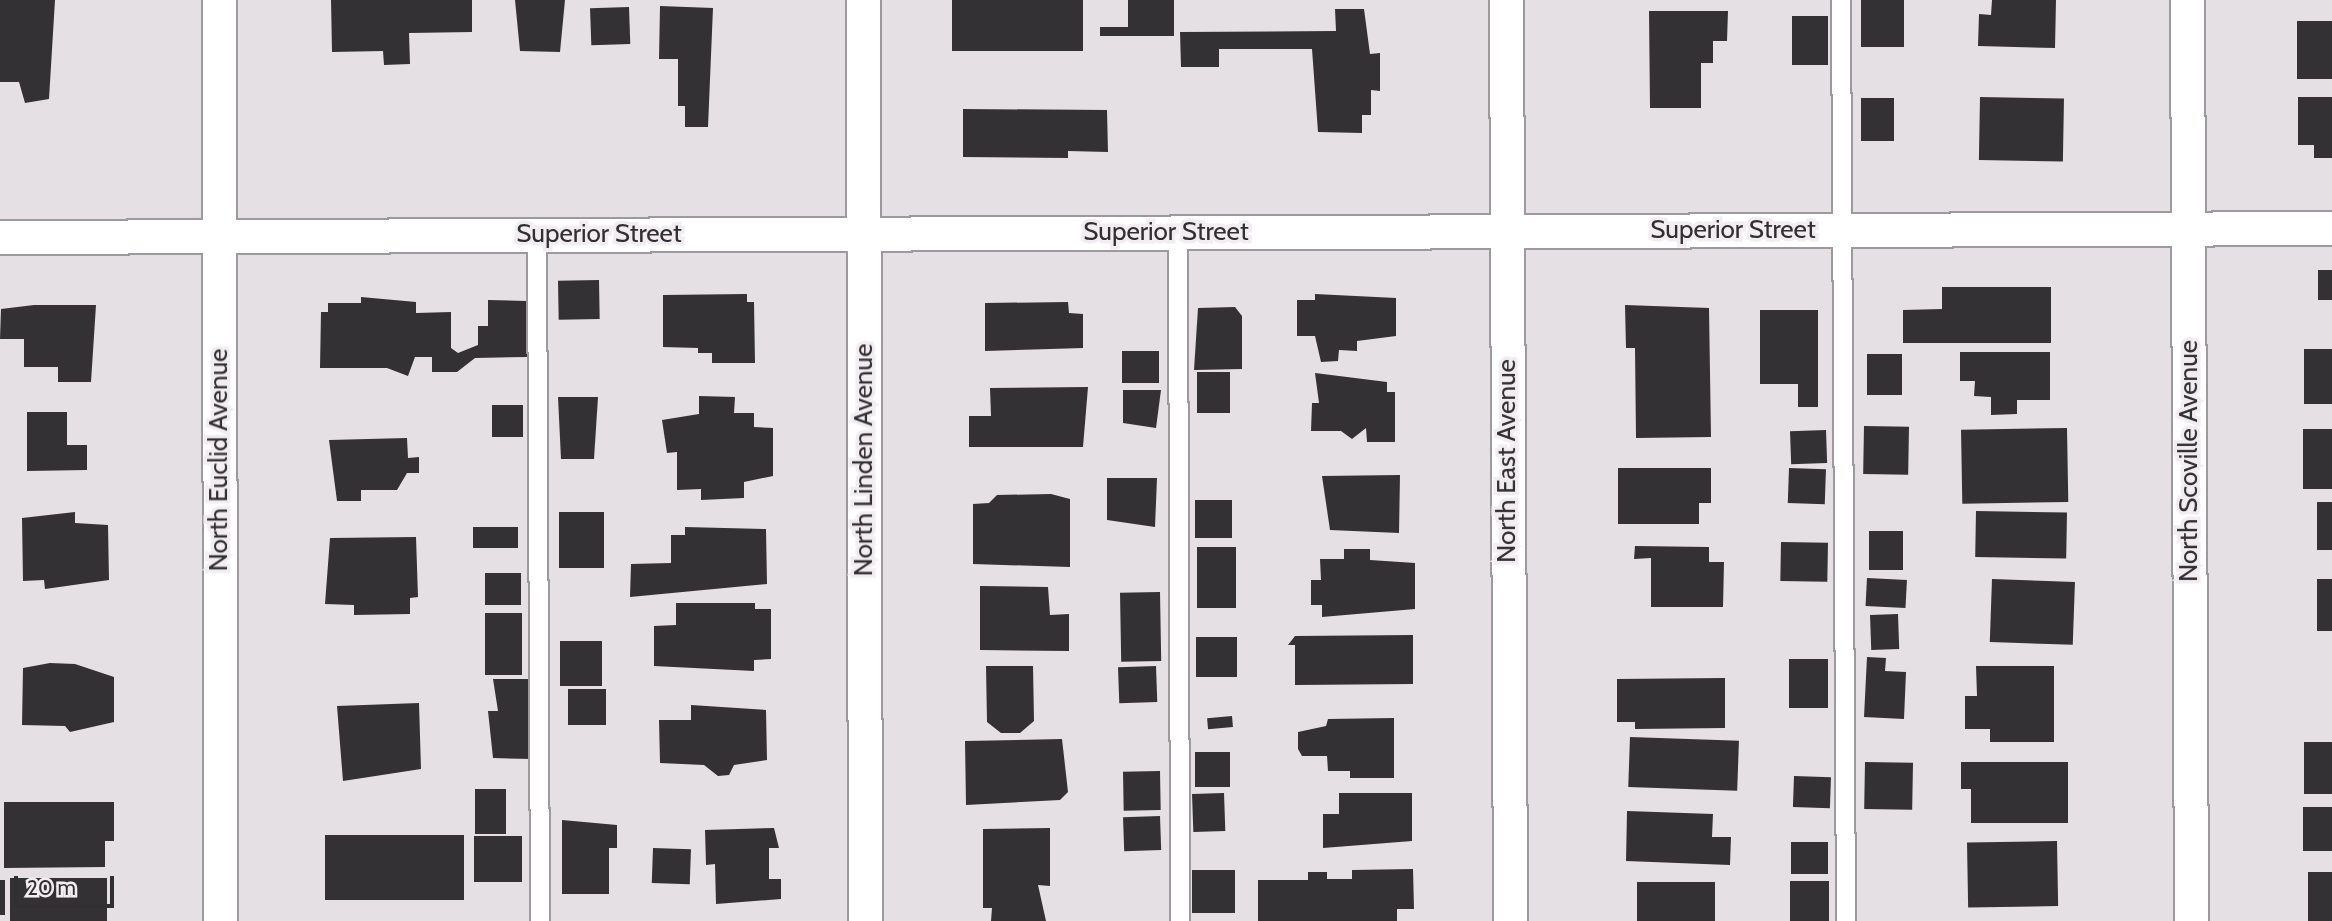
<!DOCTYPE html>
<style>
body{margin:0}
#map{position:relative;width:2332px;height:921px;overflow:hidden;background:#e4e0e4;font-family:Cabin,sans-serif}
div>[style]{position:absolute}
.building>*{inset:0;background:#343134;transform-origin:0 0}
.roads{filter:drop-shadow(2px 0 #9d999c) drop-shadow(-2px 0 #9d999c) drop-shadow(0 2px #9d999c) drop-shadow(0 -2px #9d999c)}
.service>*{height:18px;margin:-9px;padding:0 9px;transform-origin:9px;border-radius:9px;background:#fff}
.minor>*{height:33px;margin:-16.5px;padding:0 16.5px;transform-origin:16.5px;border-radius:16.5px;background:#fff}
span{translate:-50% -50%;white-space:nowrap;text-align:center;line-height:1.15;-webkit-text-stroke:7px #f1edf1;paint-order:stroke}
.street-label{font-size:26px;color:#313031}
.scale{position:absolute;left:14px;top:876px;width:100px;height:32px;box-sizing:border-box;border:4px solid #313031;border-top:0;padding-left:9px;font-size:21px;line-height:24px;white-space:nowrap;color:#313031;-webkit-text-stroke:5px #f1edf1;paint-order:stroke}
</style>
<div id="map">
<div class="building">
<div style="clip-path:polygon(0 0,55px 0,49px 99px,25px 103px,19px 82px,0 82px)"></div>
<div style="clip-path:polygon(331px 0,472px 0,472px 32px,409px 33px,410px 64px,384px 65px,383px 51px,332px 52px)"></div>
<div style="clip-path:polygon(515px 0,565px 0,560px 52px,520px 51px)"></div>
<div style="left:952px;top:0;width:131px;height:51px"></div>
<div style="clip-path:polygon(1128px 0,1174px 0,1174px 36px,1100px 36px,1100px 27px,1128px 27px)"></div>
<div style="left:1861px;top:0;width:43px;height:47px"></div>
<div style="clip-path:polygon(1992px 0,2056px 0,2055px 48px,1978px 46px,1979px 14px,1991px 15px)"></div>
<div style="clip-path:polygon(660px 6px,713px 8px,708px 127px,685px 127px,685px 106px,678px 106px,678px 59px,659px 59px)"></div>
<div style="left:629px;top:7px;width:37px;height:39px;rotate:88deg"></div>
<div style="clip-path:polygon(1335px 9px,1364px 9px,1370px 54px,1380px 53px,1380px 91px,1371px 90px,1371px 115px,1362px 115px,1362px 133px,1318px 132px,1312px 49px,1219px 49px,1219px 67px,1181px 67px,1180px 32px,1336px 31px)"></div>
<div style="clip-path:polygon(1649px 11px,1728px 11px,1727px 41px,1713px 41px,1713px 63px,1701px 63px,1701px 108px,1650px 108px)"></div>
<div style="left:1792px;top:16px;width:36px;height:49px"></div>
<div style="left:2297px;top:21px;width:35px;height:58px"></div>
<div style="left:1980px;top:97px;width:84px;height:63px;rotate:1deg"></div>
<div style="clip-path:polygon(2298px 97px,2332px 97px,2332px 158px,2314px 158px,2314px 145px,2298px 145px)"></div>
<div style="left:1861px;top:98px;width:33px;height:43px"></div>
<div style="clip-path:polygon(963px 109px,1107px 110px,1108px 152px,1068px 151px,1068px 158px,963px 157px)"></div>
<div style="left:2318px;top:270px;width:14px;height:30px"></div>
<div style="left:599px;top:280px;width:39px;height:41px;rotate:89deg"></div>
<div style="clip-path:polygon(1942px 287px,2051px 287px,2051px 343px,1903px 343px,1903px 310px,1942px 309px)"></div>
<div style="clip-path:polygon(747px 294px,747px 302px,754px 302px,755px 363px,712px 363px,712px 353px,698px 353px,698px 348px,663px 347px,663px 295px)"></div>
<div style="clip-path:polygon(1315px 294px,1396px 298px,1396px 336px,1357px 341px,1357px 351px,1339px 350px,1338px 361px,1321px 362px,1315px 336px,1297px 336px,1297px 300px,1315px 300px)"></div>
<div style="clip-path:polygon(361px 297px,416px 302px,416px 313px,451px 312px,451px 348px,458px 353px,478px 345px,478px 326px,488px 326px,488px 300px,527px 301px,527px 357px,475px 358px,457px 372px,432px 372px,432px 357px,415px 357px,408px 376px,387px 368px,320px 368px,321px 312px,328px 312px,328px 303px,361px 303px)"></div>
<div style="clip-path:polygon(1068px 302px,1069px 313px,1083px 314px,1083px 348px,985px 351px,985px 303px)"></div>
<div style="clip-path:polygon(34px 305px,96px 305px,91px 382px,58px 382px,58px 367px,24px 367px,24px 339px,0 339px,1px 309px)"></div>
<div style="clip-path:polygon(1625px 305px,1709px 308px,1711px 437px,1636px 438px,1635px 348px,1626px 348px)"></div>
<div style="clip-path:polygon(1235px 307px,1242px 316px,1242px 369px,1194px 370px,1198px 308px)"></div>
<div style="clip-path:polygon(1760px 310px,1818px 310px,1818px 407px,1798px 407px,1798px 384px,1760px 384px)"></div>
<div style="left:2304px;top:349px;width:28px;height:55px"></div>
<div style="left:1122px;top:351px;width:37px;height:32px"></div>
<div style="clip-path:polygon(1960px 352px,2050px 352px,2050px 400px,2017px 400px,2017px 414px,1991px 415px,1991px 397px,1974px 396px,1975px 381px,1960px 381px)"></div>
<div style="left:1867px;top:354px;width:35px;height:41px"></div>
<div style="left:1197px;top:372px;width:33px;height:41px"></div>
<div style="clip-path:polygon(1315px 373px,1387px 382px,1387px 392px,1395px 392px,1395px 442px,1367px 442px,1366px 428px,1352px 439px,1341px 431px,1311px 431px,1312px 403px,1319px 403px)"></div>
<div style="clip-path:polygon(1088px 387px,1083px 447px,969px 447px,969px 416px,991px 416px,990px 388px)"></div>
<div style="clip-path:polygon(1123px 390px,1161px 390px,1156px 428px,1123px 423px)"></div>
<div style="clip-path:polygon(699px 396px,735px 397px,734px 413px,754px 413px,754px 427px,773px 428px,773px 476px,744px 482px,744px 498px,701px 500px,701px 489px,677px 490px,677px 452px,667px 453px,662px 420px,699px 414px)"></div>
<div style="clip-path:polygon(558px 397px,598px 397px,594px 459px,561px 459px)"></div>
<div style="left:492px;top:405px;width:31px;height:32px"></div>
<div style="clip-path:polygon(27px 412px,67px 412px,67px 445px,87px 445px,87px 470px,27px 471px)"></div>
<div style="left:1864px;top:426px;width:45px;height:48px;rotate:1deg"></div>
<div style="left:2067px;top:428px;width:74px;height:106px;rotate:89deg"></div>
<div style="left:2303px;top:429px;width:29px;height:60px"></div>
<div style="left:1826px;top:430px;width:33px;height:36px;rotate:88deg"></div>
<div style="clip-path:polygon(407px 438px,408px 458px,419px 457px,419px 473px,407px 473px,397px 490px,361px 490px,361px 501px,337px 501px,329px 440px)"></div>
<div style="clip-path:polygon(1618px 468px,1711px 468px,1711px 503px,1699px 503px,1699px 524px,1618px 524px)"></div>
<div style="left:1789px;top:468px;width:37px;height:35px;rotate:2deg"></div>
<div style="clip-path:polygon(1400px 475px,1399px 533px,1330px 530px,1322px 476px)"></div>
<div style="clip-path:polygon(1107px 478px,1157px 478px,1155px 527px,1107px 520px)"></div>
<div style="clip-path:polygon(1051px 494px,1070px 499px,1070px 567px,973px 564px,973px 504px,989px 503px,997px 495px)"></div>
<div style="left:1195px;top:500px;width:37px;height:38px"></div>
<div style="left:2317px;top:502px;width:15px;height:48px"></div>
<div style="left:1976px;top:511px;width:91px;height:46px;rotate:1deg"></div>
<div style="clip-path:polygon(75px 512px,75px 523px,108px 525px,109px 580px,45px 589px,44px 580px,23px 581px,22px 518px)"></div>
<div style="left:559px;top:512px;width:45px;height:56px"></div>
<div style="left:518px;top:527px;width:21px;height:45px;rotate:90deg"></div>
<div style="clip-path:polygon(685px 527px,766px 529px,767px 584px,630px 597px,631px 564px,671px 563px,671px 535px,685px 535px)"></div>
<div style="left:1869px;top:531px;width:34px;height:39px"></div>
<div style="clip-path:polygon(416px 537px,418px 597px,410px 598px,410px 614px,354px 615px,354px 605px,325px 604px,330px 538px)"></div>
<div style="left:1781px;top:542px;width:47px;height:39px;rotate:1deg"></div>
<div style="clip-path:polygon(1635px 546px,1709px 547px,1709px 562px,1724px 562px,1723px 607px,1651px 607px,1651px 558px,1634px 559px)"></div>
<div style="left:1197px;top:547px;width:39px;height:61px"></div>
<div style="clip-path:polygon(1344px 549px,1370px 549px,1370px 560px,1415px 563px,1415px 609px,1322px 617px,1322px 605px,1311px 605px,1311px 580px,1321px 580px,1320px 559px,1344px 559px)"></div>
<div style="left:485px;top:573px;width:36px;height:32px"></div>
<div style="left:1867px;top:578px;width:40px;height:28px;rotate:3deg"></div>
<div style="left:1992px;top:579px;width:83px;height:63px;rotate:2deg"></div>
<div style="left:2317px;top:579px;width:15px;height:52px"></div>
<div style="clip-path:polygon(980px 586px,1048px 587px,1050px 615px,1069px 614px,1069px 651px,980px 650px)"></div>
<div style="left:1160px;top:592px;width:69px;height:40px;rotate:89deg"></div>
<div style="clip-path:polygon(676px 603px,755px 603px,755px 609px,771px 609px,771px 659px,754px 660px,754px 671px,654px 666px,654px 626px,676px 625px)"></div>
<div style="left:485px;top:613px;width:37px;height:62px"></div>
<div style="left:1898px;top:614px;width:35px;height:28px;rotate:88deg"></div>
<div style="clip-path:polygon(1413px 635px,1413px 684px,1295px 685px,1295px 645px,1288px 645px,1295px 636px)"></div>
<div style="left:1196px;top:637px;width:41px;height:40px"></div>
<div style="left:560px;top:641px;width:42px;height:45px"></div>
<div style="clip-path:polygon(1867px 657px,1886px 658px,1885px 671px,1906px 672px,1904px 719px,1864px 717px)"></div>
<div style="left:1789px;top:659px;width:39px;height:49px"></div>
<div style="clip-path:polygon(50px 663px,75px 664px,114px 677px,114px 722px,70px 732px,65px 726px,22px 725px,23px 668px)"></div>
<div style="clip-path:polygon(986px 666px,1033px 666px,1034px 721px,1020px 733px,1001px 733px,987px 722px)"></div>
<div style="left:1156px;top:666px;width:36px;height:38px;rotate:88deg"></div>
<div style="clip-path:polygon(1976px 666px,2054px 666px,2054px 742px,1990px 742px,1990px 729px,1965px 729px,1965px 696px,1977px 696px)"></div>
<div style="clip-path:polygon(1725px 678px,1725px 728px,1635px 729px,1635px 722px,1617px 722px,1617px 679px)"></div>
<div style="clip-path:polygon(493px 679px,530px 679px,532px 759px,493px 758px,488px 711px,498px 711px)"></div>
<div style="left:568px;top:689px;width:38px;height:36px"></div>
<div style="clip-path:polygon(419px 703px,421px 769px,343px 781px,337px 706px)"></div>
<div style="clip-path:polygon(691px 705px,766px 710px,767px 760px,734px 765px,729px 775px,718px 776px,704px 765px,660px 763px,659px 720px,691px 720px)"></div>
<div style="left:1232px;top:716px;width:11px;height:25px;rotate:85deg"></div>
<div style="clip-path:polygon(1394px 718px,1394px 778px,1350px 778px,1350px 771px,1328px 771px,1327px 756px,1302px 756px,1298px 749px,1298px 732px,1326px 726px,1328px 719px)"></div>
<div style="left:1630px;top:737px;width:109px;height:50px;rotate:2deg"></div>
<div style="clip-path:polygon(1062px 739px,1068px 792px,1060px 800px,966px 805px,965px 741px)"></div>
<div style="left:2304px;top:742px;width:28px;height:52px"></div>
<div style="left:1230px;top:752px;width:35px;height:35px;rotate:90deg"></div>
<div style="left:1865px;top:762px;width:48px;height:47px;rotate:1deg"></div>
<div style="clip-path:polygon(1961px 762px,2068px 762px,2068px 823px,1971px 823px,1971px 789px,1961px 789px)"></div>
<div style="left:1160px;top:771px;width:39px;height:37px;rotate:89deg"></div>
<div style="left:1794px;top:776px;width:37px;height:31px;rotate:2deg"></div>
<div style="left:475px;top:789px;width:31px;height:45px"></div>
<div style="left:1224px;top:793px;width:38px;height:32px;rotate:88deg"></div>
<div style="clip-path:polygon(1339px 793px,1412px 793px,1412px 841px,1323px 848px,1323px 814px,1339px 814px)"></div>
<div style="clip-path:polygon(4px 802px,114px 802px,114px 841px,105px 841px,105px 867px,4px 868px)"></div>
<div style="left:2303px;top:807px;width:29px;height:44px"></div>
<div style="clip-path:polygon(1627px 811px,1713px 814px,1712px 837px,1731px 837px,1730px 865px,1626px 861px)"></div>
<div style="left:1160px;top:816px;width:34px;height:37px;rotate:88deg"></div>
<div style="clip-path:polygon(562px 820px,617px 825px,617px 848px,609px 848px,609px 894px,562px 894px)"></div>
<div style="clip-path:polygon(774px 828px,779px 848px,769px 848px,769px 879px,781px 879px,781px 899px,716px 904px,715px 864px,706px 865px,705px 830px)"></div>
<div style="clip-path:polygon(1050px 828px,1050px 886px,1038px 885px,1046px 921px,991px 921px,992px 908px,983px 908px,983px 829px)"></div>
<div style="left:464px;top:835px;width:65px;height:139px;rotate:90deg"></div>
<div style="left:522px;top:836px;width:46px;height:48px;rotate:90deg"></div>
<div style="left:2057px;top:841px;width:65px;height:90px;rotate:89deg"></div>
<div style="left:1828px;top:842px;width:32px;height:37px;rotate:90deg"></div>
<div style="left:653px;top:848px;width:38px;height:35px;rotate:2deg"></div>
<div style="clip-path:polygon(1413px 869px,1414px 909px,1397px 909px,1397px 921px,1258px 921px,1258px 880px,1308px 880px,1308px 872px,1327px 872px,1327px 879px,1352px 879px,1352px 870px)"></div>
<div style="left:1235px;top:870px;width:43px;height:43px;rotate:90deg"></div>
<div style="left:2308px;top:872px;width:24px;height:49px"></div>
<div style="left:10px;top:878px;width:97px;height:43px"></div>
<div style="left:0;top:880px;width:5px;height:35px"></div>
<div style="left:1790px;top:881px;width:39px;height:40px"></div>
<div style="left:1715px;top:882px;width:39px;height:78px;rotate:90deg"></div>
</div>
<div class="roads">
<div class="service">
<div style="left:1841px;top:0;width:921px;rotate:89.69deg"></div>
<div style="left:1178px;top:232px;width:689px;rotate:89.83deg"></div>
<div style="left:537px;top:235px;width:686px;rotate:89.75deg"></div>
</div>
<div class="minor">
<div style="left:219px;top:0;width:921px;rotate:89.94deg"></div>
<div style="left:863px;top:0;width:921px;rotate:89.88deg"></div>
<div style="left:1506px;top:0;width:921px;rotate:89.75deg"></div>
<div style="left:2187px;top:0;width:921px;rotate:89.75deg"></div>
<div style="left:0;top:237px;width:2332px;rotate:-0.22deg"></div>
</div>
</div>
<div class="street-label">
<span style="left:1733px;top:230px">Superior Street</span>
<span style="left:1166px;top:232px">Superior Street</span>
<span style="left:599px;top:234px">Superior Street</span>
<span style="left:219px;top:460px;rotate:-90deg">North Euclid Avenue</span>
<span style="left:864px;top:460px;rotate:-90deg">North Linden Avenue</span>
<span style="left:1507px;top:461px;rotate:-90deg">North East Avenue</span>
<span style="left:2189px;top:461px;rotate:-90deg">North Scoville Avenue</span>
</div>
<div class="scale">20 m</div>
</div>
